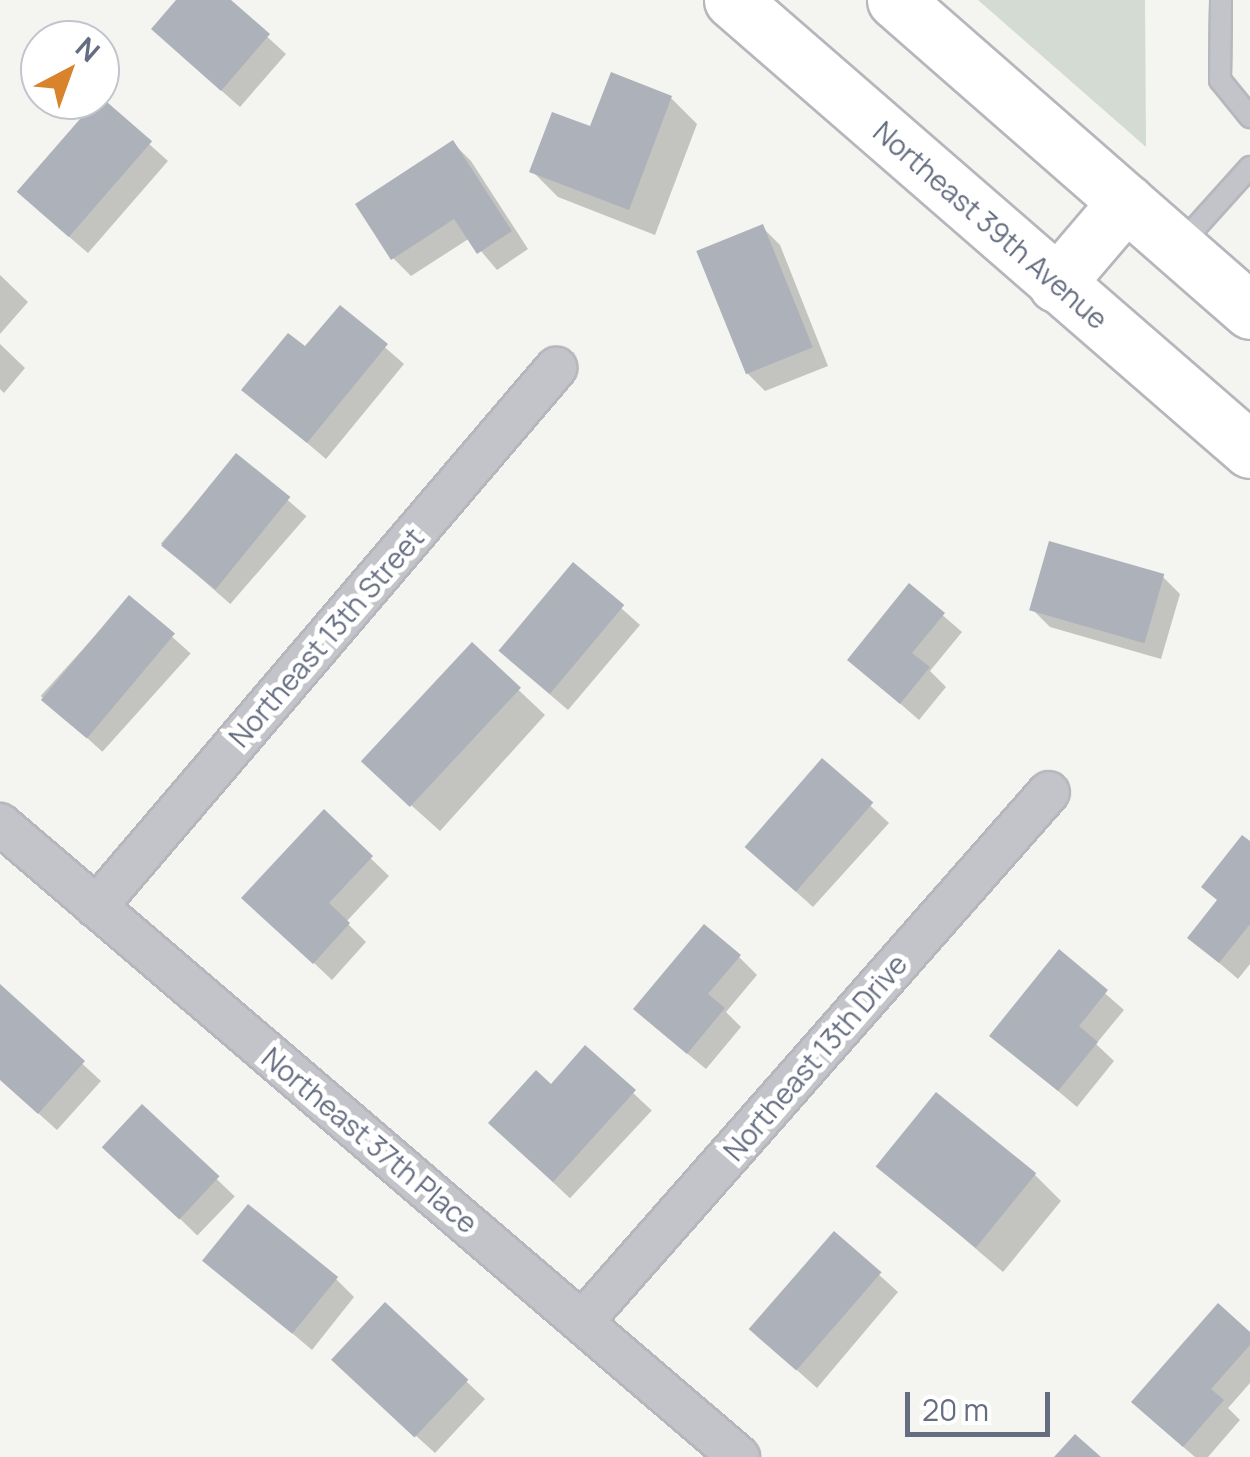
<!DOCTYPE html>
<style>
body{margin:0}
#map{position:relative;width:1250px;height:1457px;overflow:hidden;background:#f4f5f1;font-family:Manrope,sans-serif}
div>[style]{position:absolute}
.green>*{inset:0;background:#d4dbd2}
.shadow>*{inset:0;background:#0003;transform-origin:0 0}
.building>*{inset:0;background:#adb1b9;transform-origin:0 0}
.roads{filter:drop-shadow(2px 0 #b6b7bc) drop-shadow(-2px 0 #b6b7bc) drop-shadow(0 2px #b6b7bc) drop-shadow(0 -2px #b6b7bc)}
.lane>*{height:20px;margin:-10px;padding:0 10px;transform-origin:10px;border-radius:10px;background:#c3c4c9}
.street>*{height:40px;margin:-20px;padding:0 20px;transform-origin:20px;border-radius:20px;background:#c3c4c9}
.primary>*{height:55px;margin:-27.5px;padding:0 27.5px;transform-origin:27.5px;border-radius:27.5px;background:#fff}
span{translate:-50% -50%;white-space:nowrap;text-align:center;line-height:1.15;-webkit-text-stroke:10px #fff;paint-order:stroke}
.street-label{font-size:28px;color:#656d81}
.north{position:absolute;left:20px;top:20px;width:100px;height:100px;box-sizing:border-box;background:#fff;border:2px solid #c1c5cd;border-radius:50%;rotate:41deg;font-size:28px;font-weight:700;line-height:40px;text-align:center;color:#656d81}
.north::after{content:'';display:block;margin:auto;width:35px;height:45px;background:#d9832d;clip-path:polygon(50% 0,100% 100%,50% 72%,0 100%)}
.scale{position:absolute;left:905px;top:1392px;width:145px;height:45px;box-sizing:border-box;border:5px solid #656d81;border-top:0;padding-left:12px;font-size:30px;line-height:35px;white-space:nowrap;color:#656d81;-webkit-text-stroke:8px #fff;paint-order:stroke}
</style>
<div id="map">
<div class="green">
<div style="clip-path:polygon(978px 0,1145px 0,1146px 147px)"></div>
</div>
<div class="shadow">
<div style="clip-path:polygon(179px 0,227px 0,286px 54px,240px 107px,172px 47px)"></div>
<div style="clip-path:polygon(671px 98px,697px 124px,655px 235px,558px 197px,532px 171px,591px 130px)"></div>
<div style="clip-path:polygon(100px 100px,168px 161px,88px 253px,39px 211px)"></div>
<div style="clip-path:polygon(453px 143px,471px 161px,528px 249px,497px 270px,470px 238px,411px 276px,393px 258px)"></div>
<div style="clip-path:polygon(762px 227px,780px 245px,828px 366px,765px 391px,747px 373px)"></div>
<div style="clip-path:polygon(0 275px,28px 302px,0 334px)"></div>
<div style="clip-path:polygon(340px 308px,404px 364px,326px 459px,245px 390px,306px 350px)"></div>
<div style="clip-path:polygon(0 344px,25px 368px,4px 393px,0 389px)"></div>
<div style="left:237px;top:456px;width:92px;height:116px;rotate:41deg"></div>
<div style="clip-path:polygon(573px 565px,640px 625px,568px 710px,519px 668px)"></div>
<div style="clip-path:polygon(1162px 576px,1180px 594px,1161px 659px,1050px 627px,1032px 609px)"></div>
<div style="clip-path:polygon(910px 587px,962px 632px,930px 671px,946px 687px,919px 720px,850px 660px)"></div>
<div style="left:129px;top:598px;width:83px;height:132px;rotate:42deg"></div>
<div style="clip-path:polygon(472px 646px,545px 715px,440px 831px,392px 788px)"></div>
<div style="clip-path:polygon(823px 762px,889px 823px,813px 907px,765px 864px)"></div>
<div style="clip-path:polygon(324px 813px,389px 876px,346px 922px,366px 942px,332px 980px,263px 915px)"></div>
<div style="clip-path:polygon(1250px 844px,1250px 964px,1238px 979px,1190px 938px,1219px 902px)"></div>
<div style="clip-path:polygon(1059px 953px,1124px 1010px,1096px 1044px,1114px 1061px,1077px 1107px,993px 1036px)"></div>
<div style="clip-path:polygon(739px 957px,757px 975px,726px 1012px,741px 1027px,706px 1069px,655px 1027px)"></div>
<div style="clip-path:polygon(0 988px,101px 1081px,57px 1130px,0 1079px)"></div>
<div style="left:586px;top:1049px;width:90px;height:120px;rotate:43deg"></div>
<div style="left:142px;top:1107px;width:129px;height:54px;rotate:44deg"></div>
<div style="clip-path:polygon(880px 1167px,1035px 1175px,1061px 1201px,1003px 1272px)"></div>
<div style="clip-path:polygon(834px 1234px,898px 1292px,817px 1388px,771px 1347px)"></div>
<div style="clip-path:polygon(206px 1260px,336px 1279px,354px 1297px,312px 1350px)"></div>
<div style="clip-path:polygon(385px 1305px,485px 1399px,435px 1453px,352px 1378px)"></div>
<div style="clip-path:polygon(1250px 1335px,1250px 1383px,1228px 1408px,1240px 1420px,1208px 1457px,1195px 1457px,1152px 1420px)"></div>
</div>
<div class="building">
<div style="clip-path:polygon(176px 0,231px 0,270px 34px,221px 91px,151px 29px)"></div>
<div style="clip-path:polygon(611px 72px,672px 96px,629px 210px,529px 172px,552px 112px,590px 126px)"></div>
<div style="left:100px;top:96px;width:69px;height:127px;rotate:41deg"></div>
<div style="clip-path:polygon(453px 140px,512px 231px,477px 254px,454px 219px,391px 260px,355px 204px)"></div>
<div style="left:763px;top:224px;width:133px;height:72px;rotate:68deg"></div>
<div style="clip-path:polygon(340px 305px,388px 344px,307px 443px,241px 390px,288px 333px,305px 346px)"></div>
<div style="left:236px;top:453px;width:70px;height:119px;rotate:39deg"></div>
<div style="left:1049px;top:541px;width:120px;height:72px;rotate:16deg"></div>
<div style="left:573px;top:562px;width:67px;height:116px;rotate:40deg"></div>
<div style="clip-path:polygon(909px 583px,945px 613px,912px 653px,930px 667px,900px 704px,847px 660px)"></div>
<div style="left:129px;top:595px;width:60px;height:137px;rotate:40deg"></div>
<div style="left:472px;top:642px;width:67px;height:163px;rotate:43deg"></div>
<div style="left:822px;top:758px;width:68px;height:118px;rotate:41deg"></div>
<div style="clip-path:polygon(324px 809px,373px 856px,329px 903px,350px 923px,313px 964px,241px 898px)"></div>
<div style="clip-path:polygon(1242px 835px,1250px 841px,1250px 924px,1219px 963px,1187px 938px,1217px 900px,1201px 887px)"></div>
<div style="clip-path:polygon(704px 924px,741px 955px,708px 994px,725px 1008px,687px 1054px,633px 1009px)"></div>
<div style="clip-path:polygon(1059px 949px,1108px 990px,1079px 1026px,1098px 1042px,1058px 1091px,989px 1036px)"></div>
<div style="clip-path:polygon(0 984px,85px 1061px,38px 1114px,0 1080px)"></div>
<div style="clip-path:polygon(585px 1045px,636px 1090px,553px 1182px,488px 1123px,536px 1070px,551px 1084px)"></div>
<div style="left:936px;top:1092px;width:129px;height:96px;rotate:39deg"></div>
<div style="left:142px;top:1104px;width:106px;height:59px;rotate:43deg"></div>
<div style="left:248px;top:1204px;width:116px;height:73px;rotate:39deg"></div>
<div style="left:834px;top:1231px;width:63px;height:130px;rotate:41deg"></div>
<div style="left:385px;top:1302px;width:114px;height:79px;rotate:43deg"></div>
<div style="clip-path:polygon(1218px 1303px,1250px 1332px,1250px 1345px,1211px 1389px,1224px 1400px,1183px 1447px,1131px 1402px)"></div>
<div style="clip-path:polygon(1075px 1434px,1101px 1457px,1054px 1457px)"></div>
</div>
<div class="roads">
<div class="lane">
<div style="left:1221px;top:0;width:80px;rotate:90.7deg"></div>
<div style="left:1220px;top:80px;width:48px;rotate:51deg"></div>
<div style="left:1178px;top:247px;width:108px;rotate:-48deg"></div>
</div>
<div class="street">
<div style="left:0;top:824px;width:973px;rotate:40.58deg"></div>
<div style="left:96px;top:907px;width:709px;rotate:-49.52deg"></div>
<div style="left:582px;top:1322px;width:706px;rotate:-48.62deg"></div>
</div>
<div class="primary">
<div style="left:732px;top:0;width:686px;rotate:40.98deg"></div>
<div style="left:895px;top:0;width:472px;rotate:41.2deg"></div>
<div style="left:1056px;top:284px;width:108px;rotate:-49.5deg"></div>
</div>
</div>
<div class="street-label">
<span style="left:991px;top:225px;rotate:41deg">Northeast 39th Avenue</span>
<span style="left:326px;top:637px;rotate:-49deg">Northeast 13th Street</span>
<span style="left:815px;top:1057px;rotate:-49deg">Northeast 13th Drive</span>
<span style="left:370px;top:1140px;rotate:40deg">Northeast 37th Place</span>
</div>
<div class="north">N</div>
<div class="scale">20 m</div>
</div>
